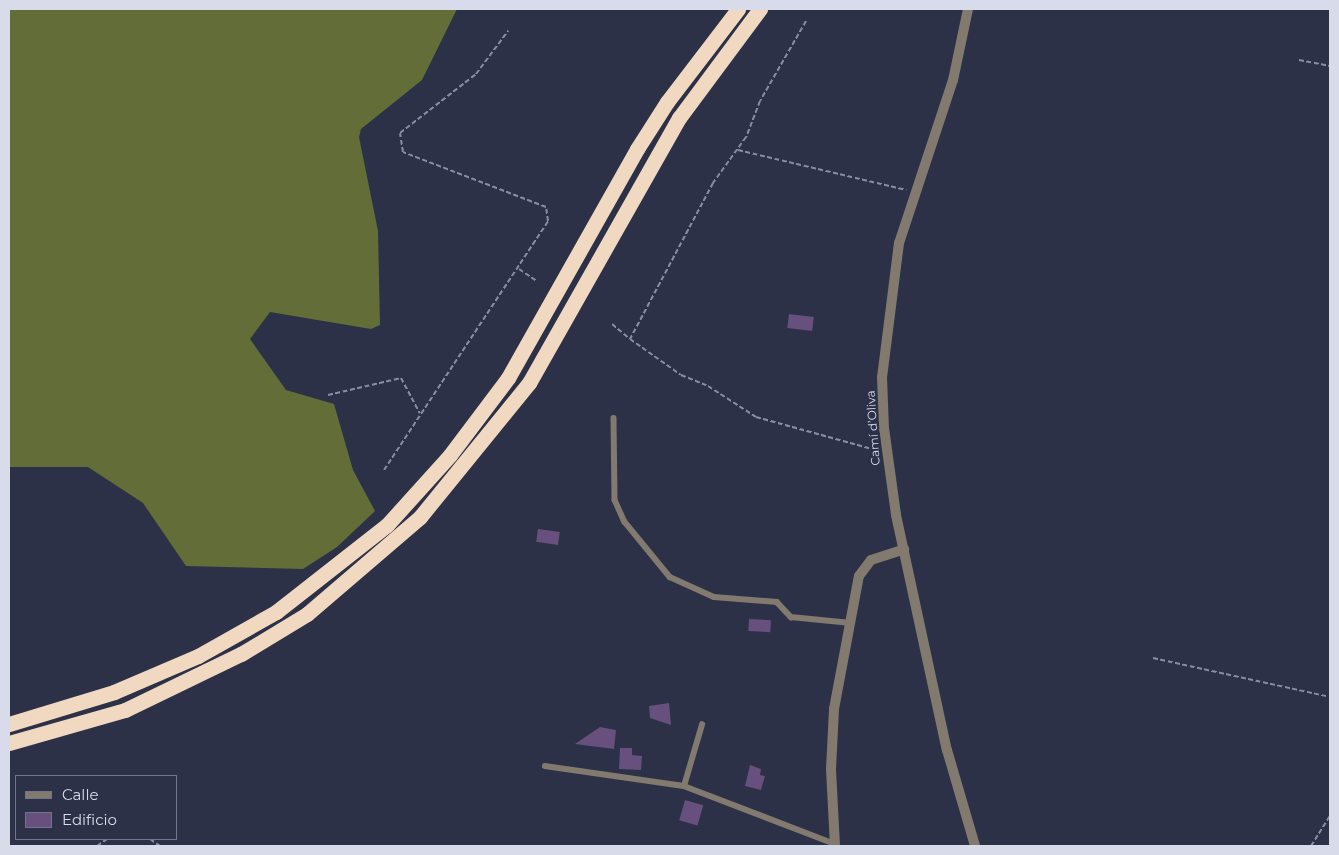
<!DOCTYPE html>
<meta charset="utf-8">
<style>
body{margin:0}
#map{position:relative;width:1339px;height:855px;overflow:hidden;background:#2c3148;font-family:Montserrat,sans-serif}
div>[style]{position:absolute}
.forest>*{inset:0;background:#636d38}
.building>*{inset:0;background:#67507e;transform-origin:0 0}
.path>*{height:2px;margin-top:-1px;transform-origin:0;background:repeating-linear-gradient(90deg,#888da0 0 5px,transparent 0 7.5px)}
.service>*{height:5.5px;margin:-2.75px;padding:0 2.75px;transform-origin:2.75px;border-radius:2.75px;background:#82796f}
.minor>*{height:10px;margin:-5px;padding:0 5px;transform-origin:5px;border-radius:5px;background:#82796f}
.tertiary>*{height:10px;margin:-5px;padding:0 5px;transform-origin:5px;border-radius:5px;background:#82796f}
.motorway>*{height:15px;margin:-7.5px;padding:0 7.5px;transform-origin:7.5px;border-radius:7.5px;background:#f1d9c1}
span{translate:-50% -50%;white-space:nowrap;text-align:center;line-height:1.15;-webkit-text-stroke:4.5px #2c3148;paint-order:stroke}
.street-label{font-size:12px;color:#d7dbea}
.frame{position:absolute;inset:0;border:10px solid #d7dbea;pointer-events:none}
.legend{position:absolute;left:15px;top:775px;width:162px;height:65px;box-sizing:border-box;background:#2c3148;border:1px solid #707589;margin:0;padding:6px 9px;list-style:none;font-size:15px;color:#d7dbea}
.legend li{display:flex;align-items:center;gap:10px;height:25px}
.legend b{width:25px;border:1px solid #707589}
</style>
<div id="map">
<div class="forest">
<div style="clip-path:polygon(9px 9px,457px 9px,422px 80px,361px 129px,359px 137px,378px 231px,380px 325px,371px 329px,270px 312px,250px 339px,286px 390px,334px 404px,353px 470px,375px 511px,337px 547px,303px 569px,186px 566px,143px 503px,88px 467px,9px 467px)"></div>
</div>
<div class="building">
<div style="left:789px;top:314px;width:25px;height:14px;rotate:7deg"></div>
<div style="left:538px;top:529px;width:22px;height:13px;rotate:8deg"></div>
<div style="left:749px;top:619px;width:22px;height:12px;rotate:3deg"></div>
<div style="clip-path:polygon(669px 703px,671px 725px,650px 718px,649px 706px)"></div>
<div style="clip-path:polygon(600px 727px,616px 730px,614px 749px,575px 744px)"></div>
<div style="clip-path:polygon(620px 748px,632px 748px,632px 755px,642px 756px,641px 770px,619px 769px)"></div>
<div style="clip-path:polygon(750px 765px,761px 769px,760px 775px,765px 776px,761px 790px,745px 786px)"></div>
<div style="left:685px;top:800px;width:19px;height:21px;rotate:16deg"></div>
</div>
<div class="path">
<div style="left:806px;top:21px;width:92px;rotate:119.9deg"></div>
<div style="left:760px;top:101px;width:39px;rotate:111deg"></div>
<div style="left:746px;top:137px;width:57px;rotate:125.7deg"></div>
<div style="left:713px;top:183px;width:177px;rotate:118deg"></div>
<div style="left:630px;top:339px;width:62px;rotate:35.2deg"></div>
<div style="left:681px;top:375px;width:29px;rotate:22deg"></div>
<div style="left:708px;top:386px;width:57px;rotate:32.9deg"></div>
<div style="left:756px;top:417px;width:124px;rotate:15.4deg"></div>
<div style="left:1299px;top:60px;width:32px;rotate:11deg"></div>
<div style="left:738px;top:150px;width:173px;rotate:13.4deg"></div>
<div style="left:519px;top:269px;width:22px;rotate:34deg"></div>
<div style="left:612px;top:324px;width:23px;rotate:40deg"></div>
<div style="left:328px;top:395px;width:75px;rotate:-13.1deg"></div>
<div style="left:401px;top:378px;width:40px;rotate:62deg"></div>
<div style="left:384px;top:470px;width:298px;rotate:-56.6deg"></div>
<div style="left:548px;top:221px;width:14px;rotate:-98deg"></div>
<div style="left:546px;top:207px;width:153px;rotate:-159deg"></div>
<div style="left:403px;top:152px;width:19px;rotate:-99deg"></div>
<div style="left:400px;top:133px;width:96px;rotate:-37.8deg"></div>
<div style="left:476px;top:74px;width:54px;rotate:-53.3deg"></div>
<div style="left:1153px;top:658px;width:181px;rotate:12.4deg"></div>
<div style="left:150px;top:839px;width:12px;rotate:35deg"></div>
<div style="left:97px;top:846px;width:12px;rotate:-35deg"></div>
<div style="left:1311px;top:846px;width:36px;rotate:-58deg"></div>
</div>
<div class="service">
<div style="left:614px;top:418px;width:82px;rotate:89.3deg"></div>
<div style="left:615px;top:500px;width:24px;rotate:66deg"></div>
<div style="left:625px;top:522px;width:71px;rotate:50.7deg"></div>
<div style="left:670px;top:577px;width:48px;rotate:24.4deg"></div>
<div style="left:714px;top:597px;width:63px;rotate:4.5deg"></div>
<div style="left:777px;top:602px;width:21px;rotate:47deg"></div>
<div style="left:791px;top:617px;width:60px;rotate:5.7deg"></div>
<div style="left:545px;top:766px;width:140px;rotate:8.2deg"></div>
<div style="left:684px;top:786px;width:162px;rotate:21deg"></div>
<div style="left:684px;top:786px;width:64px;rotate:-73.6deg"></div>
</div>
<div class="minor">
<div style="left:835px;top:846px;width:77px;rotate:-93deg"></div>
<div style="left:831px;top:769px;width:60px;rotate:-87.1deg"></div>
<div style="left:834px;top:709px;width:135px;rotate:-79.4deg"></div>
<div style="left:859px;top:576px;width:20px;rotate:-53deg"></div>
<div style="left:871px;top:560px;width:35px;rotate:-18deg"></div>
</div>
<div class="tertiary">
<div style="left:968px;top:9px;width:73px;rotate:101.9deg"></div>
<div style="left:953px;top:80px;width:172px;rotate:108.3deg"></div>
<div style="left:899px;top:243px;width:135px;rotate:97.2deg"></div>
<div style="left:882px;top:377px;width:51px;rotate:87.8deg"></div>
<div style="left:884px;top:428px;width:88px;rotate:82.1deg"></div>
<div style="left:896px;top:515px;width:240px;rotate:77.8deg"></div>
<div style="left:947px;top:750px;width:100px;rotate:73.7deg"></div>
</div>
<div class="motorway">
<div style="left:9px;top:724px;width:110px;rotate:-16.9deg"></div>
<div style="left:114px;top:692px;width:91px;rotate:-23.2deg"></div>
<div style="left:198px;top:656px;width:90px;rotate:-29.4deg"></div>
<div style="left:276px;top:612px;width:141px;rotate:-38.1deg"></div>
<div style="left:387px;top:525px;width:94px;rotate:-48deg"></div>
<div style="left:450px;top:455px;width:96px;rotate:-53deg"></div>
<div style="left:508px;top:378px;width:263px;rotate:-60.6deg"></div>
<div style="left:637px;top:149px;width:56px;rotate:-57.4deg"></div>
<div style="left:667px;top:102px;width:117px;rotate:-52.6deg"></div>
<div style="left:9px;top:743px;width:121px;rotate:-15.9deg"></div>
<div style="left:125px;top:710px;width:129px;rotate:-25.8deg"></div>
<div style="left:241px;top:654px;width:77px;rotate:-31.2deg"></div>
<div style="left:307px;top:614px;width:149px;rotate:-40.6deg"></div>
<div style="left:420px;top:517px;width:173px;rotate:-50.9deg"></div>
<div style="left:529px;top:383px;width:305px;rotate:-60.5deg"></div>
<div style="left:679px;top:118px;width:136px;rotate:-53.4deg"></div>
</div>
<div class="street-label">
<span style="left:873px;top:428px;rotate:-94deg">Camí d’Oliva</span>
</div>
<div class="frame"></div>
<ul class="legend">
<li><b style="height:6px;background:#82796f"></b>Calle</li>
<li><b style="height:14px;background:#67507e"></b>Edificio</li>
</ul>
</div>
